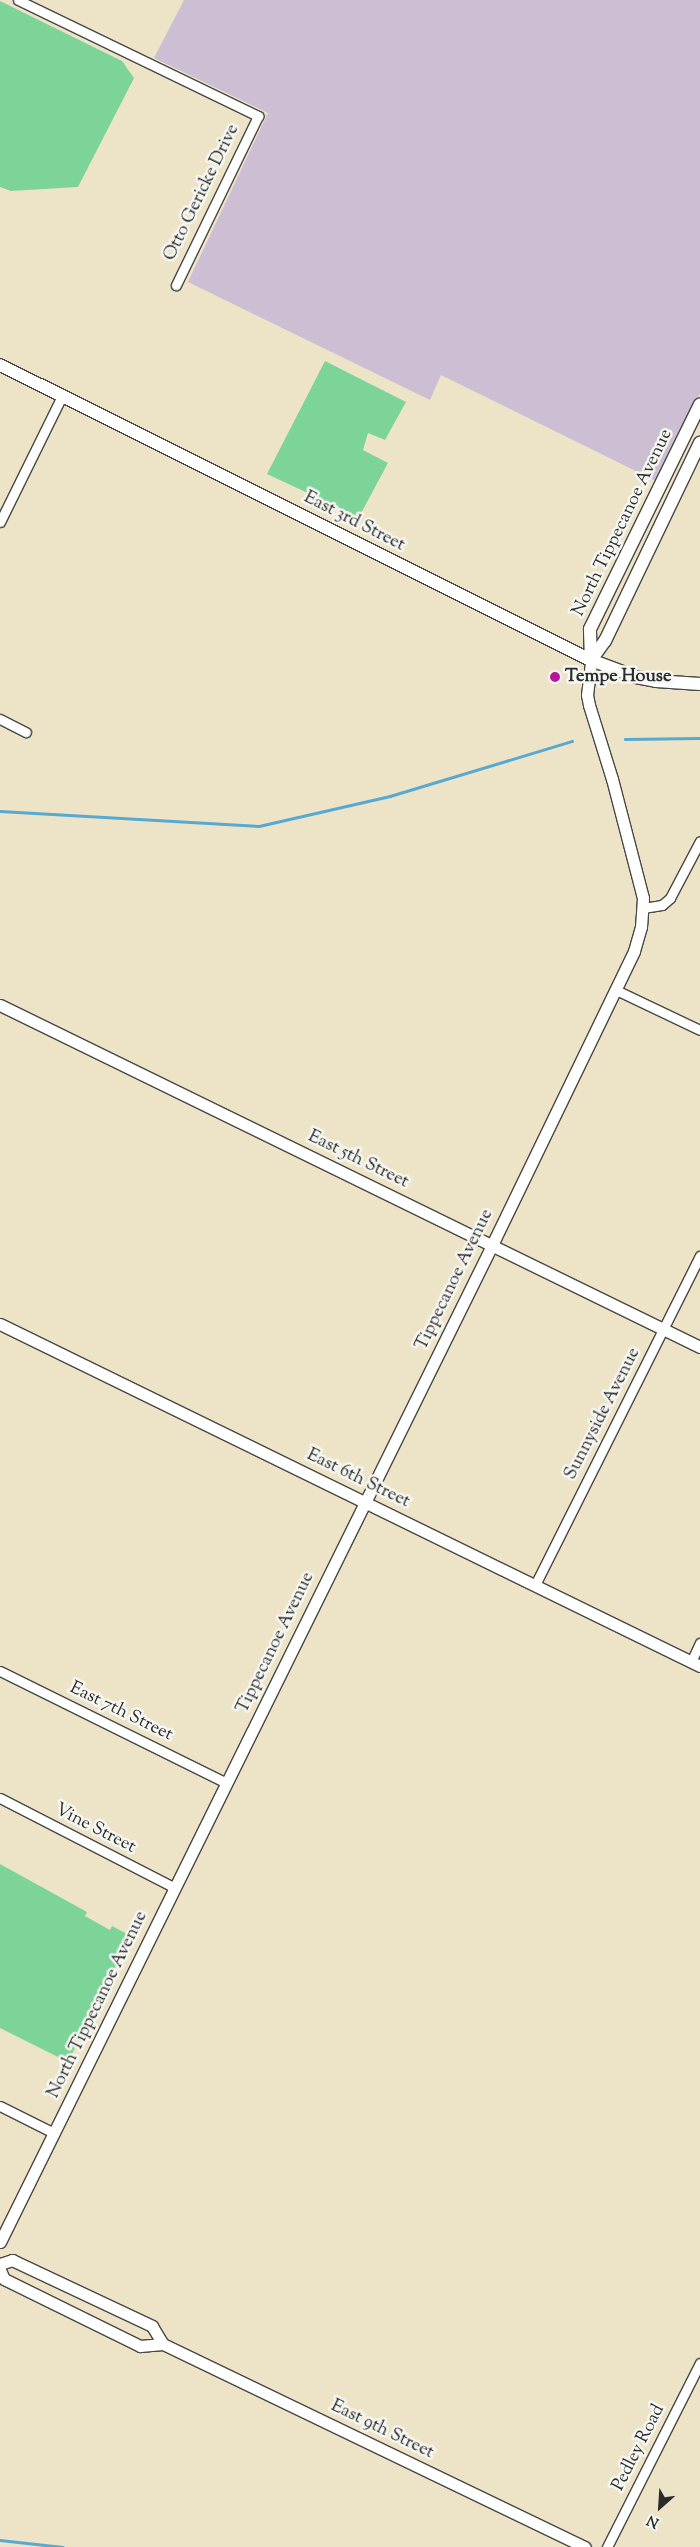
<!DOCTYPE html>
<style>
body{margin:0}
#map{position:relative;width:700px;height:2547px;overflow:hidden;background:#ede4c8;font-family:"Sorts Mill Goudy",serif}
div>[style]{position:absolute}
.industrial>*{inset:0;background:#ccbed3}
.green>*{inset:0;background:#7dd498}
.stream>*{height:2.5px;margin:-1.25px;padding:0 1.25px;transform-origin:1.25px;border-radius:1.25px;background:#56a9d1}
.roads{filter:drop-shadow(1px 0 #484743) drop-shadow(-1px 0 #484743) drop-shadow(0 1px #484743) drop-shadow(0 -1px #484743)}
.minor>*{height:9px;margin:-4.5px;padding:0 4.5px;transform-origin:4.5px;border-radius:4.5px;background:#fff}
.tertiary>*{height:11px;margin:-5.5px;padding:0 5.5px;transform-origin:5.5px;border-radius:5.5px;background:#fff}
.secondary>*{height:12px;margin:-6px;padding:0 6px;transform-origin:6px;border-radius:6px;background:#fff}
.dots>*{width:14px;height:14px;translate:-50% -50%;box-sizing:border-box;border:2px solid #f6f6f2;border-radius:50%}
span{translate:-50% -50%;white-space:nowrap;text-align:center;line-height:1.15;-webkit-text-stroke:5px #f6f6f2;paint-order:stroke}
.street-label{font-size:18px;color:#2b2b2b}
.poi-label{font-size:18px;color:#2b2b2b;font-weight:700}
.left{translate:0 -50%;text-align:left}
.north{position:absolute;left:635px;top:2482px;width:50px;height:50px;-webkit-text-stroke:4px #f6f6f2;paint-order:stroke;rotate:206deg;font-size:14px;font-weight:700;line-height:20px;text-align:center;color:#2b2b2b}
.north::after{content:'';display:block;margin:auto;width:18px;height:22px;background:#2b2b2b;clip-path:polygon(50% 0,100% 100%,50% 72%,0 100%)}
</style>
<div id="map">
<div class="industrial">
<div style="clip-path:polygon(184px 0,700px 0,700px 393px,658px 482px,441px 375px,430px 400px,188px 282px,268px 113px,154px 58px)"></div>
</div>
<div class="green">
<div style="clip-path:polygon(0 1px,122px 61px,134px 78px,78px 187px,11px 191px,0 187px)"></div>
<div style="clip-path:polygon(325px 361px,406px 402px,385px 440px,368px 433px,363px 450px,388px 463px,359px 517px,267px 474px)"></div>
<div style="clip-path:polygon(0 1864px,87px 1912px,85px 1916px,110px 1930px,112px 1926px,131px 1936px,68px 2062px,0 2028px)"></div>
</div>
<div class="stream">
<div style="left:625px;top:739px;width:75px;rotate:-0.8deg"></div>
<div style="left:0;top:811px;width:259px;rotate:3.3deg"></div>
<div style="left:259px;top:826px;width:134px;rotate:-12.9deg"></div>
<div style="left:390px;top:796px;width:190px;rotate:-16.8deg"></div>
<div style="left:0;top:2540px;width:63px;rotate:6.3deg"></div>
</div>
<div class="roads">
<div class="minor">
<div style="left:18px;top:0;width:267px;rotate:25.8deg"></div>
<div style="left:258px;top:116px;width:188px;rotate:115.9deg"></div>
<div style="left:0;top:522px;width:140px;rotate:-63.8deg"></div>
<div style="left:0;top:719px;width:29px;rotate:27deg"></div>
<div style="left:643px;top:908px;width:19px;rotate:-9deg"></div>
<div style="left:662px;top:905px;width:11px;rotate:-41deg"></div>
<div style="left:670px;top:898px;width:64px;rotate:-62.2deg"></div>
<div style="left:616px;top:990px;width:93px;rotate:25.5deg"></div>
<div style="left:535px;top:1585px;width:368px;rotate:-63.4deg"></div>
<div style="left:691px;top:1662px;width:21px;rotate:-65deg"></div>
<div style="left:0;top:1671px;width:253px;rotate:26.3deg"></div>
<div style="left:0;top:1798px;width:197px;rotate:27.2deg"></div>
<div style="left:0;top:2106px;width:60px;rotate:26.6deg"></div>
<div style="left:607px;top:2547px;width:206px;rotate:-63.2deg"></div>
</div>
<div class="tertiary">
<div style="left:0;top:1005px;width:779px;rotate:26.04deg"></div>
<div style="left:0;top:1324px;width:779px;rotate:26.04deg"></div>
<div style="left:0;top:2242px;width:1112px;rotate:-63.73deg"></div>
<div style="left:492px;top:1245px;width:326px;rotate:-64.2deg"></div>
<div style="left:634px;top:951px;width:25px;rotate:-74deg"></div>
<div style="left:641px;top:927px;width:29px;rotate:-86deg"></div>
<div style="left:643px;top:898px;width:123px;rotate:-104.6deg"></div>
<div style="left:612px;top:779px;width:77px;rotate:-107.3deg"></div>
<div style="left:589px;top:705px;width:10px;rotate:-101deg"></div>
<div style="left:587px;top:695px;width:35px;rotate:-83deg"></div>
<div style="left:0;top:2264px;width:13px;rotate:-18deg"></div>
<div style="left:12px;top:2260px;width:155px;rotate:25.2deg"></div>
<div style="left:152px;top:2326px;width:21px;rotate:59deg"></div>
<div style="left:0;top:2270px;width:10px;rotate:66deg"></div>
<div style="left:4px;top:2279px;width:152px;rotate:26.2deg"></div>
<div style="left:140px;top:2346px;width:23px;rotate:-5deg"></div>
<div style="left:163px;top:2344px;width:468px;rotate:25.7deg"></div>
</div>
<div class="secondary">
<div style="left:0;top:365px;width:661px;rotate:26.53deg"></div>
<div style="left:591px;top:660px;width:48px;rotate:20.7deg"></div>
<div style="left:636px;top:677px;width:20px;rotate:11deg"></div>
<div style="left:656px;top:681px;width:44px;rotate:3.9deg"></div>
<div style="left:591px;top:660px;width:31px;rotate:-92deg"></div>
<div style="left:590px;top:629px;width:250px;rotate:-63.9deg"></div>
<div style="left:591px;top:660px;width:24px;rotate:-54deg"></div>
<div style="left:605px;top:641px;width:220px;rotate:-64.4deg"></div>
</div>
</div>
<div class="dots">
<div style="left:555px;top:677px;background:#b5179e"></div>
</div>
<div class="street-label">
<span style="left:202px;top:193px;rotate:-64deg">Otto Gericke Drive</span>
<span style="left:354px;top:522px;rotate:27deg">East 3rd Street</span>
<span style="left:623px;top:523px;rotate:-64deg">North Tippecanoe Avenue</span>
<span style="left:358px;top:1160px;rotate:26deg">East 5th Street</span>
<span style="left:455px;top:1280px;rotate:-64deg">Tippecanoe Avenue</span>
<span style="left:603px;top:1414px;rotate:-63deg">Sunnyside Avenue</span>
<span style="left:358px;top:1479px;rotate:26deg">East 6th Street</span>
<span style="left:276px;top:1643px;rotate:-64deg">Tippecanoe Avenue</span>
<span style="left:121px;top:1712px;rotate:26deg">East 7th Street</span>
<span style="left:95px;top:1829px;rotate:27deg">Vine Street</span>
<span style="left:98px;top:2005px;rotate:-64deg">North Tippecanoe Avenue</span>
<span style="left:382px;top:2430px;rotate:26deg">East 9th Street</span>
<span style="left:639px;top:2448px;rotate:-63deg">Pedley Road</span>
</div>
<div class="poi-label">
<span class="left" style="left:565px;top:677px">Tempe House</span>
</div>
<div class="north">N</div>
</div>
